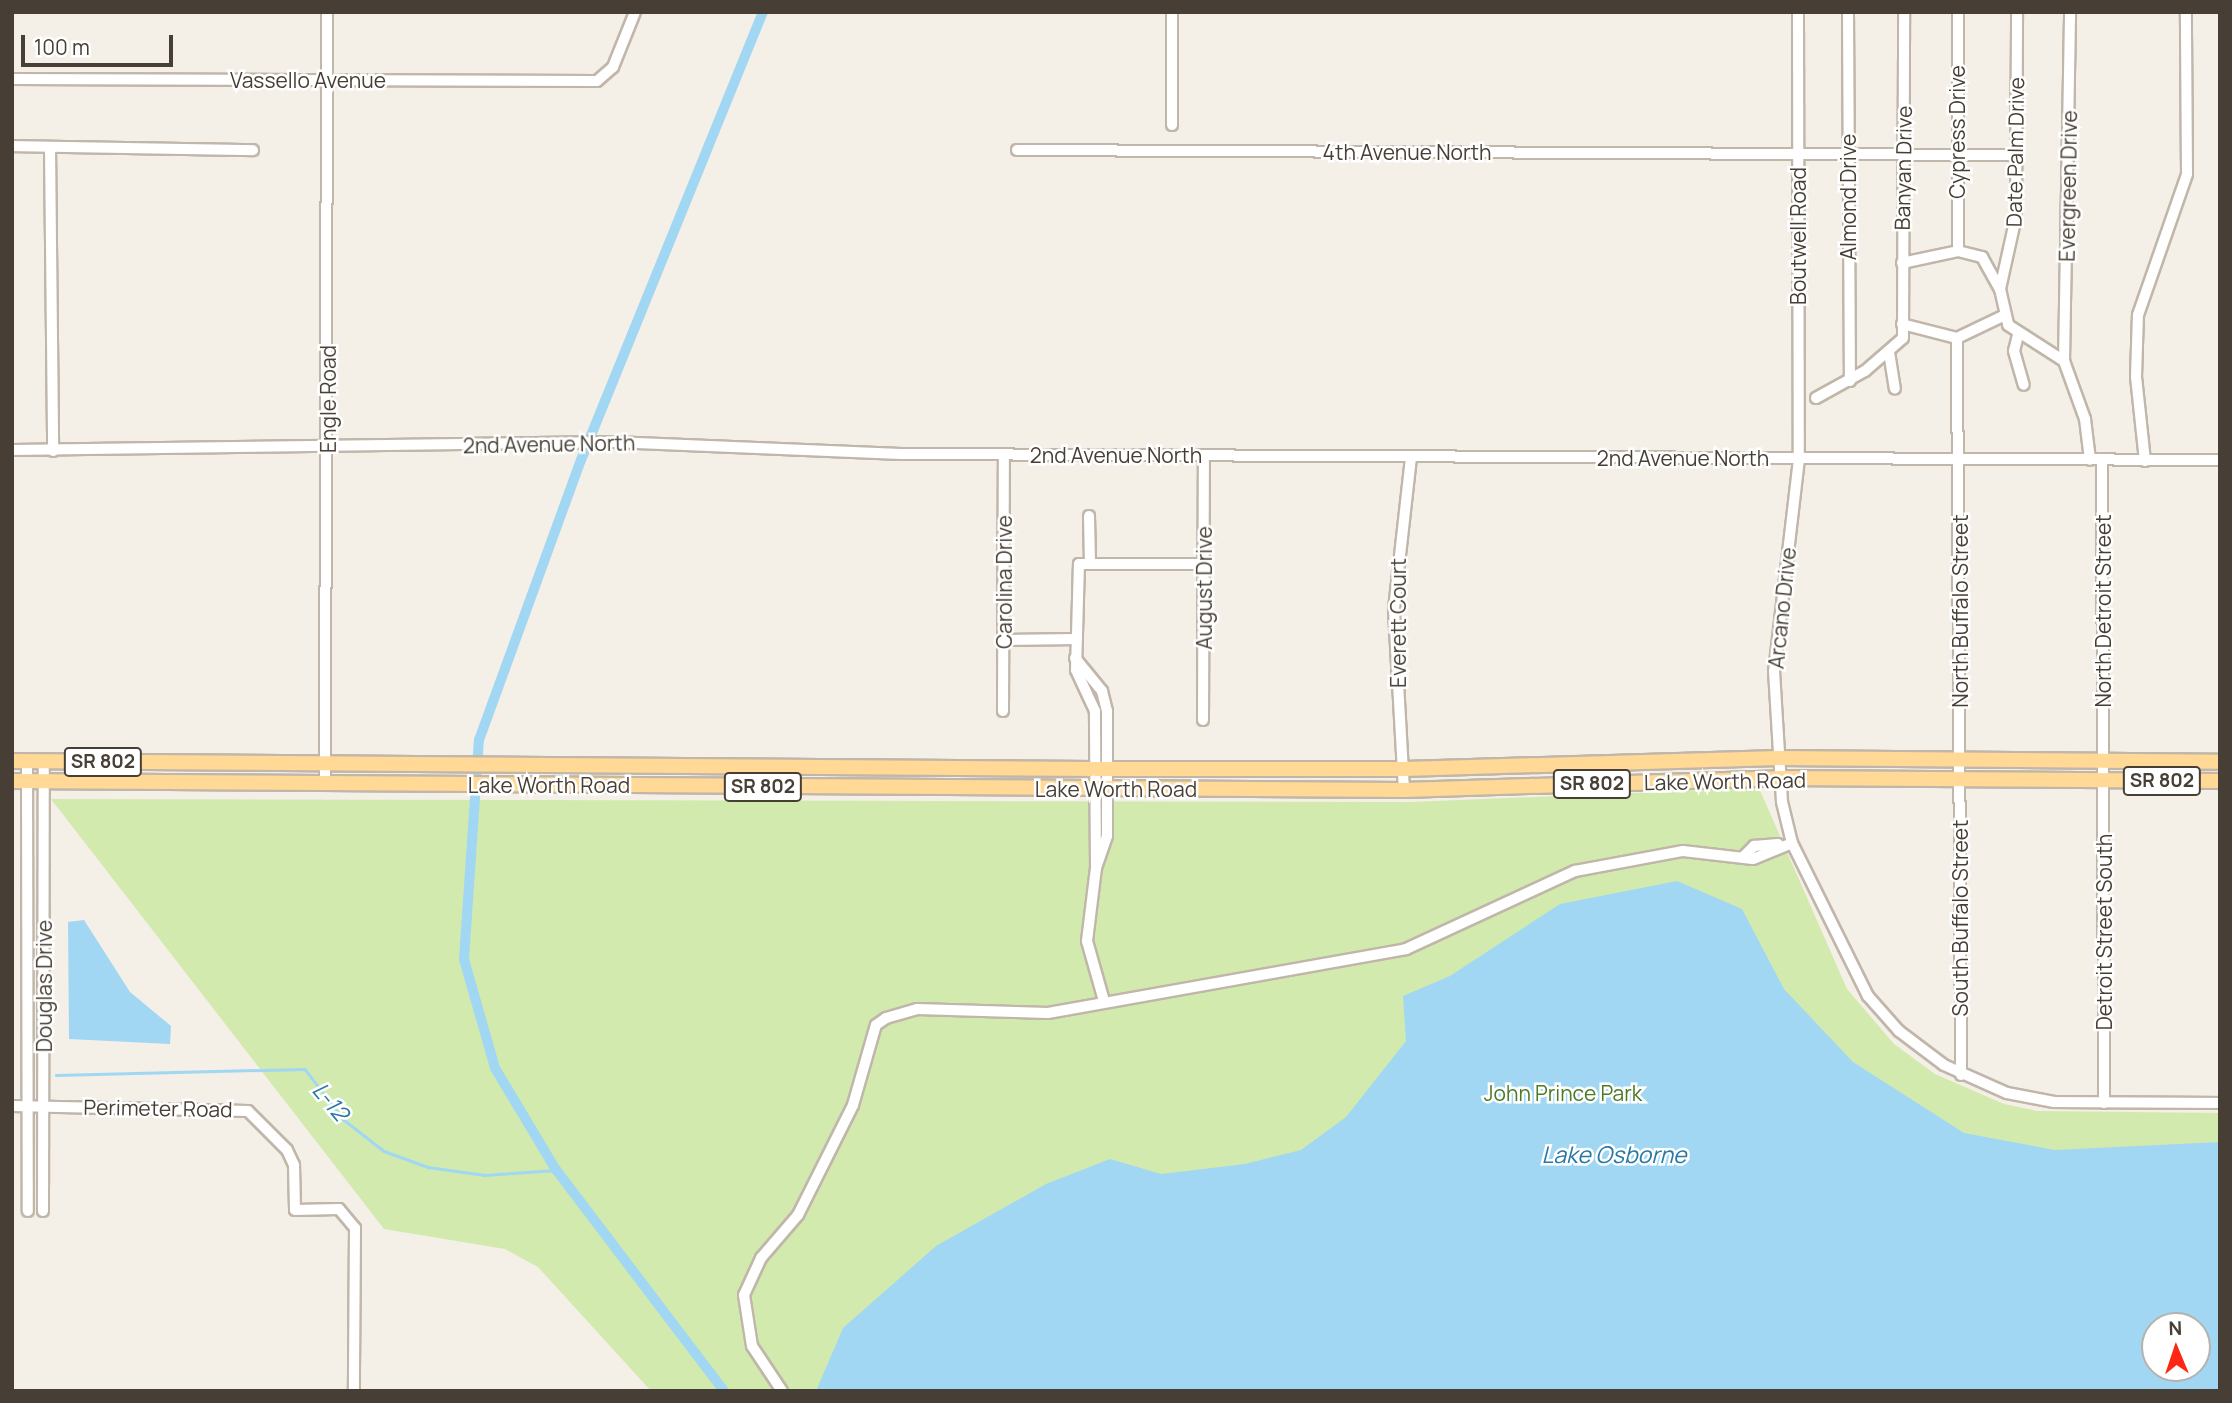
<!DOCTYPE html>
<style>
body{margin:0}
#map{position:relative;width:2232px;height:1403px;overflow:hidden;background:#f4efe7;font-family:Manrope,sans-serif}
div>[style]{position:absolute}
.green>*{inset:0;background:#d3eaae}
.water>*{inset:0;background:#a1d7f3}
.stream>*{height:2.5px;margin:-1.25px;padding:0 1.25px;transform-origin:1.25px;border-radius:1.25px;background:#a1d7f3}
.canal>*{height:10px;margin:-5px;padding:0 5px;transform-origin:5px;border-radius:5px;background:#a1d7f3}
.roads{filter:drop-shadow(2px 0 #c0b6a9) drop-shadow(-2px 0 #c0b6a9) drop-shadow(0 2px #c0b6a9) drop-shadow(0 -2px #c0b6a9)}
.minor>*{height:10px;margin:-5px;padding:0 5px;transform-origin:5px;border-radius:5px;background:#fff}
.major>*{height:14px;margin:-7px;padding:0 7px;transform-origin:7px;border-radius:7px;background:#ffd995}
span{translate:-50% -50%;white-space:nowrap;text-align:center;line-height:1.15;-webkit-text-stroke:5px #fff;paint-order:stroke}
.shield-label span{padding:2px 5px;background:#fff;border:2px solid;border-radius:5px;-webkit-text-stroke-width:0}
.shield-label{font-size:19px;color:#473f35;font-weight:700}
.street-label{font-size:21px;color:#473f35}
.park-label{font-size:21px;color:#4c7b26}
.water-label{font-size:23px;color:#2879a6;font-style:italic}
.frame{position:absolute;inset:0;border:14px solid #473f35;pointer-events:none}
.north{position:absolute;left:2141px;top:1312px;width:70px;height:70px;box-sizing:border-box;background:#fff;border:2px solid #b5b2ae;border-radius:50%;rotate:358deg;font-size:19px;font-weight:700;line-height:28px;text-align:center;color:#473f35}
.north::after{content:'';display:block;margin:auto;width:24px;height:32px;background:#ff2613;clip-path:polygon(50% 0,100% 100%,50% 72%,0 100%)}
.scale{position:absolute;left:21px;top:35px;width:152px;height:32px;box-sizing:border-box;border:4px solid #473f35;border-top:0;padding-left:9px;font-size:21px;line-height:24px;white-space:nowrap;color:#473f35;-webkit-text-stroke:5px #fff;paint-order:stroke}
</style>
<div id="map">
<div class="green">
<div style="clip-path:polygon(evenodd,1759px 788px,1847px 989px,1894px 1044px,1935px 1074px,2004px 1104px,2037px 1111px,2220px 1113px,2220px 1391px,651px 1391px,538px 1267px,505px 1249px,384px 1229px,51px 799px,1411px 802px,1759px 788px,2155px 1326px,2197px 1326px,2197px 1368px,2155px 1368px,2155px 1326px)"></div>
</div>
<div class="water">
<div style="clip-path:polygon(evenodd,1677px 881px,1742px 909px,1784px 989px,1853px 1062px,1964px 1133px,2055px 1150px,2220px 1142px,2220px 1391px,816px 1391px,843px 1328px,936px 1246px,1046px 1184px,1110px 1159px,1161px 1174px,1245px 1164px,1301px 1150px,1346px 1117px,1406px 1041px,1403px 996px,1450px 976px,1560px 904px,1677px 881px,2155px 1326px,2197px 1326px,2197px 1368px,2155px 1368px,2155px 1326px)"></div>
<div style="clip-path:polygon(84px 920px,130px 992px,171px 1026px,170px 1044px,69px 1039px,68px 922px)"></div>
</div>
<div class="stream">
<div style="left:56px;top:1075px;width:249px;rotate:-1.4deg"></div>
<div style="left:305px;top:1069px;width:63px;rotate:52.8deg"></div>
<div style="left:343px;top:1119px;width:52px;rotate:38deg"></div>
<div style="left:384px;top:1151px;width:47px;rotate:20deg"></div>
<div style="left:428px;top:1167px;width:57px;rotate:8.1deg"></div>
<div style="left:484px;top:1175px;width:72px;rotate:-4deg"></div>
</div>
<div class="canal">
<div style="left:724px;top:1391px;width:278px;rotate:-127.2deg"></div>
<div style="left:556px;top:1170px;width:119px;rotate:-120.9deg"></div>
<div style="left:495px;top:1068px;width:113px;rotate:-105.9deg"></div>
<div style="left:464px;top:959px;width:220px;rotate:-86.1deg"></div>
<div style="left:479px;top:740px;width:298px;rotate:-70deg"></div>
<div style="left:581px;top:460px;width:484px;rotate:-67.9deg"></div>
</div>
<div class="roads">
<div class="minor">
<div style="left:1172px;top:12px;width:113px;rotate:90deg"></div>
<div style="left:1798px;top:12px;width:447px;rotate:89.9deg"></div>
<div style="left:1799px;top:459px;width:213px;rotate:96.7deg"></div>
<div style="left:1774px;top:671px;width:131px;rotate:86.5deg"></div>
<div style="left:1782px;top:802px;width:42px;rotate:76.3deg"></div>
<div style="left:1792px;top:843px;width:171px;rotate:63.6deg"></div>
<div style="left:1868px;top:996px;width:47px;rotate:48.5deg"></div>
<div style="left:1899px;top:1031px;width:56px;rotate:37.1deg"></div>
<div style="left:1944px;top:1065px;width:69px;rotate:24deg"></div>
<div style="left:2007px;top:1093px;width:48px;rotate:10.8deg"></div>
<div style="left:2054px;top:1102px;width:166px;rotate:0.3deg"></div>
<div style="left:1848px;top:12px;width:369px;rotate:89.7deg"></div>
<div style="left:12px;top:79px;width:585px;rotate:0.2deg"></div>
<div style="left:597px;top:81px;width:21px;rotate:-41deg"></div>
<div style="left:613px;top:67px;width:59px;rotate:-68.2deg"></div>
<div style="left:12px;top:146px;width:241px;rotate:1deg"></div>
<div style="left:50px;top:147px;width:304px;rotate:89.4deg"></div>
<div style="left:1017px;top:150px;width:998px;rotate:0.29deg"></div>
<div style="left:1958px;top:251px;width:239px;rotate:-90deg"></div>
<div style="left:1902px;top:263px;width:57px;rotate:-12.1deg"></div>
<div style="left:1958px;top:251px;width:25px;rotate:14deg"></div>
<div style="left:1982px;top:257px;width:37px;rotate:61deg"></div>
<div style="left:2000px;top:289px;width:37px;rotate:77deg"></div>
<div style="left:2008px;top:325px;width:67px;rotate:32.7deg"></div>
<div style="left:2064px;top:361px;width:62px;rotate:70.1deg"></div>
<div style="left:2085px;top:419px;width:41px;rotate:83deg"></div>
<div style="left:2000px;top:289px;width:74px;rotate:-77.5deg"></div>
<div style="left:2016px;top:217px;width:205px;rotate:-89.7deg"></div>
<div style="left:1902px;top:324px;width:57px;rotate:14.3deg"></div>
<div style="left:1957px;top:338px;width:51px;rotate:-25.6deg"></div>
<div style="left:2018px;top:335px;width:16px;rotate:104deg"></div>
<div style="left:2014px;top:351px;width:35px;rotate:74deg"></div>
<div style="left:1957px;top:338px;width:737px;rotate:89.69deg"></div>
<div style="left:1889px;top:352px;width:37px;rotate:81deg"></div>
<div style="left:2064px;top:361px;width:349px;rotate:-89deg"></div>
<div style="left:1816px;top:398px;width:56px;rotate:-28.9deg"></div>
<div style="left:1865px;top:371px;width:50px;rotate:-41deg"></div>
<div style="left:1903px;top:338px;width:326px;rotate:-89.8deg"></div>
<div style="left:12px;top:450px;width:601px;rotate:-0.76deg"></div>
<div style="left:613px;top:442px;width:288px;rotate:2.4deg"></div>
<div style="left:901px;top:454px;width:1319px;rotate:0.26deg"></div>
<div style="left:2102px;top:461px;width:642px;rotate:89.82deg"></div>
<div style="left:2145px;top:461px;width:84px;rotate:-96.1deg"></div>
<div style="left:2136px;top:377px;width:62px;rotate:-88.2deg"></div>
<div style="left:2138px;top:315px;width:149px;rotate:-70.8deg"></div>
<div style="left:2187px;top:174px;width:162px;rotate:-90.4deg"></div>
<div style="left:1089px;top:516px;width:48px;rotate:88.8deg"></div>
<div style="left:1003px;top:640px;width:74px;rotate:-0.8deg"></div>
<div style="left:1075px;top:658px;width:43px;rotate:50.7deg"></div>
<div style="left:1102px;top:691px;width:21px;rotate:76deg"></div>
<div style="left:1107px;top:711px;width:125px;rotate:90deg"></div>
<div style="left:1107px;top:836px;width:34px;rotate:109deg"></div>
<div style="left:1003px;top:711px;width:257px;rotate:-89.8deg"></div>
<div style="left:1203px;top:720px;width:265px;rotate:-89.8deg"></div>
<div style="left:27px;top:762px;width:449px;rotate:89.9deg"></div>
<div style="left:325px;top:785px;width:773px;rotate:-89.85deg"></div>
<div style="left:1404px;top:790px;width:181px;rotate:-93.2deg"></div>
<div style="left:1394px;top:609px;width:153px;rotate:-83.6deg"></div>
<div style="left:1743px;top:857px;width:16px;rotate:-45deg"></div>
<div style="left:1754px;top:846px;width:24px;rotate:-5deg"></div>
<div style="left:1104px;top:1001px;width:62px;rotate:-105.8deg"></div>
<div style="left:1087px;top:941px;width:74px;rotate:-83deg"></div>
<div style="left:1096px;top:868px;width:157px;rotate:-90.4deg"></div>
<div style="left:1095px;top:711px;width:45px;rotate:-114.9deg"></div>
<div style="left:1076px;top:670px;width:106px;rotate:-88.4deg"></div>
<div style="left:1079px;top:564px;width:125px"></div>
<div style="left:12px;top:1106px;width:236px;rotate:1.2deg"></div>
<div style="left:248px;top:1111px;width:55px;rotate:45deg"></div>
<div style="left:287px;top:1150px;width:17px;rotate:65deg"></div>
<div style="left:294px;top:1165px;width:45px;rotate:88.7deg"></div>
<div style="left:295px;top:1210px;width:44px;rotate:-1.3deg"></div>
<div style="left:339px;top:1209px;width:25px;rotate:50deg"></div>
<div style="left:355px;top:1228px;width:163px;rotate:90.4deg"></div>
<div style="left:43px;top:1211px;width:449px;rotate:-89.9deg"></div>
<div style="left:782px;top:1391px;width:54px;rotate:-123.7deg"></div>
<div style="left:752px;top:1346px;width:52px;rotate:-98.9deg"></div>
<div style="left:744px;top:1295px;width:41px;rotate:-65.3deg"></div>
<div style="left:761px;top:1258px;width:57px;rotate:-49.3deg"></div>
<div style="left:798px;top:1215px;width:123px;rotate:-63.4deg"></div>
<div style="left:853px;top:1105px;width:83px;rotate:-74deg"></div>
<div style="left:876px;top:1025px;width:12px;rotate:-35deg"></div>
<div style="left:886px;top:1018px;width:32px;rotate:-16deg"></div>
<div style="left:917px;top:1009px;width:131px;rotate:1.7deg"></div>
<div style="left:1048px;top:1013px;width:364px;rotate:-10.1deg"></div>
<div style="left:1406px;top:949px;width:186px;rotate:-24.8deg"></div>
<div style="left:1575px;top:871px;width:110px;rotate:-10.5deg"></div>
<div style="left:1683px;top:851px;width:70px;rotate:6.5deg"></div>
<div style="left:1753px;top:859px;width:42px;rotate:-22.3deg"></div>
</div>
<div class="major">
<div style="left:12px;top:761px;width:1081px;rotate:0.42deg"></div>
<div style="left:1093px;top:769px;width:311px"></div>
<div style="left:1404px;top:769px;width:374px;rotate:-1.7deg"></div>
<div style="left:1778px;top:758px;width:442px;rotate:0.5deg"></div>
<div style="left:12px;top:781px;width:1392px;rotate:0.37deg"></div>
<div style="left:1404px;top:790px;width:376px;rotate:-1.8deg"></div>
<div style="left:1780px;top:778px;width:440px;rotate:0.4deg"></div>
</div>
</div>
<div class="shield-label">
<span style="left:103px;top:762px">SR 802</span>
<span style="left:2162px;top:781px">SR 802</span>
<span style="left:1592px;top:784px">SR 802</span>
<span style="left:763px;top:787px">SR 802</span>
</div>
<div class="street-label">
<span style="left:308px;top:80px">Vassello Avenue</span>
<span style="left:1957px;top:132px;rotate:-90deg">Cypress Drive</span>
<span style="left:1407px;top:152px">4th Avenue North</span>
<span style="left:2015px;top:152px;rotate:-89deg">Date Palm Drive</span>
<span style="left:1903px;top:168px;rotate:-89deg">Banyan Drive</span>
<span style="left:2068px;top:186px;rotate:-89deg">Evergreen Drive</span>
<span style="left:1848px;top:197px;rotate:-90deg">Almond Drive</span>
<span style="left:1798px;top:236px;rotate:-90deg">Boutwell Road</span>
<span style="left:328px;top:399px;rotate:-90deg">Engle Road</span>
<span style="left:549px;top:444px;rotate:-1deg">2nd Avenue North</span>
<span style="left:1116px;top:455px">2nd Avenue North</span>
<span style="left:1683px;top:458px">2nd Avenue North</span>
<span style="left:1004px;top:582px;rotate:-90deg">Carolina Drive</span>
<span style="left:1204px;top:588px;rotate:-90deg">August Drive</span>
<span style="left:1782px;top:608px;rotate:-84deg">Arcano Drive</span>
<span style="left:1960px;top:611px;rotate:-90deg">North Buffalo Street</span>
<span style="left:2103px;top:611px;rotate:-90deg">North Detroit Street</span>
<span style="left:1398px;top:623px;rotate:-90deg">Everett Court</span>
<span style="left:1725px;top:781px;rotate:-1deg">Lake Worth Road</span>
<span style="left:549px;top:785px">Lake Worth Road</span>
<span style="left:1116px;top:789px">Lake Worth Road</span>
<span style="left:1960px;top:918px;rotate:-90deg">South Buffalo Street</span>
<span style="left:2104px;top:932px;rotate:-90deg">Detroit Street South</span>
<span style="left:44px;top:986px;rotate:-90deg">Douglas Drive</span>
<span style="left:158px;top:1108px;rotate:1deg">Perimeter Road</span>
</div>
<div class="park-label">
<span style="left:1563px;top:1093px">John Prince Park</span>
</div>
<div class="water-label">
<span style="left:331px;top:1101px;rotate:50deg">L-12</span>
<span style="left:1614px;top:1154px">Lake Osborne</span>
</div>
<div class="frame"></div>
<div class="north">N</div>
<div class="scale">100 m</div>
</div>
